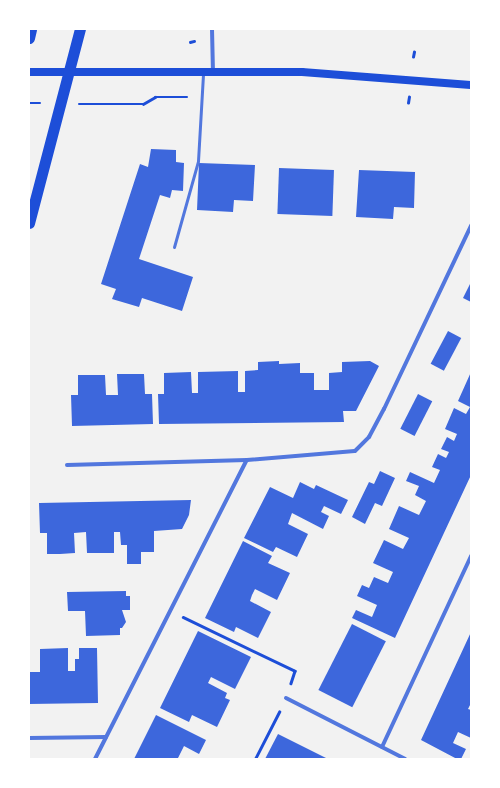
<!DOCTYPE html>
<style>
body{margin:0}
#map{position:relative;width:500px;height:788px;overflow:hidden;background:#f2f2f2;font-family:Signika,sans-serif}
div>[style]{position:absolute}
.building>*{inset:0;background:#3d67dc;transform-origin:0 0}
.path>*{height:2.5px;margin:-1.25px;padding:0 1.25px;transform-origin:1.25px;border-radius:1.25px;background:#1d4ed8}
.service>*{height:3px;margin:-1.5px;padding:0 1.5px;transform-origin:1.5px;border-radius:1.5px;background:#5277de}
.minor>*{height:4px;margin:-2px;padding:0 2px;transform-origin:2px;border-radius:2px;background:#5277de}
.secondary>*{height:8px;margin:-4px;padding:0 4px;transform-origin:4px;border-radius:4px;background:#1d4ed8}
.trunk>*{height:11px;margin:-5.5px;padding:0 5.5px;transform-origin:5.5px;border-radius:5.5px;background:#1d4ed8}
span{translate:-50% -50%;white-space:nowrap;text-align:center;line-height:1.15;-webkit-text-stroke:4px #fff;paint-order:stroke}
.frame{position:absolute;inset:0;border:30px solid #fff;pointer-events:none}
</style>
<div id="map">
<div class="building">
<div style="clip-path:polygon(151px 149px,176px 150px,176px 162px,184px 163px,183px 191px,172px 190px,170px 198px,160px 195px,139px 259px,193px 277px,182px 311px,142px 298px,139px 307px,112px 299px,116px 289px,101px 284px,140px 164px,148px 167px)"></div>
<div style="clip-path:polygon(199px 163px,255px 165px,253px 201px,234px 200px,233px 212px,197px 210px)"></div>
<div style="left:279px;top:168px;width:55px;height:46px;rotate:2deg"></div>
<div style="clip-path:polygon(359px 170px,415px 172px,414px 208px,394px 207px,393px 219px,356px 217px)"></div>
<div style="clip-path:polygon(471px 282px,471px 302px,463px 298px)"></div>
<div style="left:448px;top:331px;width:15px;height:37px;rotate:28deg"></div>
<div style="clip-path:polygon(279px 361px,279px 364px,300px 363px,300px 373px,314px 373px,314px 390px,329px 390px,329px 373px,342px 372px,342px 362px,370px 361px,379px 366px,356px 411px,343px 411px,344px 422px,159px 424px,158px 394px,164px 394px,164px 373px,191px 372px,192px 393px,198px 393px,198px 372px,238px 371px,238px 392px,245px 392px,245px 371px,258px 370px,258px 362px)"></div>
<div style="clip-path:polygon(471px 372px,471px 475px,395px 638px,352px 618px,356px 610px,372px 617px,377px 605px,357px 596px,362px 585px,369px 588px,374px 577px,388px 583px,393px 572px,373px 563px,384px 540px,403px 549px,409px 538px,389px 529px,399px 506px,419px 515px,426px 501px,415px 495px,419px 486px,406px 481px,410px 472px,434px 483px,440px 470px,432px 467px,438px 454px,446px 458px,449px 452px,441px 449px,447px 437px,454px 441px,457px 434px,445px 429px,454px 408px,466px 414px,470px 407px,458px 401px)"></div>
<div style="clip-path:polygon(117px 374px,144px 374px,145px 394px,152px 394px,153px 424px,72px 426px,71px 395px,78px 395px,78px 375px,105px 375px,106px 395px,118px 395px)"></div>
<div style="left:418px;top:394px;width:16px;height:39px;rotate:27deg"></div>
<div style="clip-path:polygon(380px 471px,395px 478px,382px 506px,375px 503px,365px 524px,352px 517px,369px 482px,374px 484px)"></div>
<div style="clip-path:polygon(300px 482px,314px 489px,316px 485px,348px 500px,341px 514px,324px 506px,321px 512px,329px 516px,323px 529px,292px 513px,288px 524px,308px 534px,297px 557px,276px 547px,273px 552px,244px 538px,270px 487px,293px 498px)"></div>
<div style="clip-path:polygon(191px 500px,189px 515px,182px 529px,154px 531px,154px 552px,141px 552px,141px 564px,127px 564px,127px 545px,121px 545px,120px 532px,114px 532px,114px 553px,87px 553px,86px 532px,74px 533px,75px 553px,60px 554px,47px 554px,47px 533px,40px 533px,39px 503px)"></div>
<div style="clip-path:polygon(243px 541px,272px 556px,268px 563px,290px 573px,277px 600px,255px 589px,252px 595px,250px 601px,271px 612px,258px 638px,236px 627px,234px 632px,205px 618px)"></div>
<div style="clip-path:polygon(126px 591px,126px 596px,130px 596px,130px 610px,122px 610px,126px 622px,122px 628px,120px 628px,120px 635px,86px 636px,85px 611px,68px 611px,67px 592px)"></div>
<div style="left:352px;top:624px;width:38px;height:74px;rotate:27deg"></div>
<div style="clip-path:polygon(198px 631px,251px 657px,235px 689px,211px 677px,208px 683px,227px 693px,225px 698px,230px 700px,217px 727px,192px 715px,189px 722px,160px 708px)"></div>
<div style="clip-path:polygon(471px 632px,471px 703px,468px 709px,471px 710px,471px 738px,458px 732px,453px 743px,466px 749px,461px 759px,457px 759px,421px 740px)"></div>
<div style="clip-path:polygon(68px 648px,68px 671px,75px 671px,75px 659px,79px 659px,79px 648px,97px 648px,98px 703px,29px 704px,29px 672px,40px 672px,40px 649px)"></div>
<div style="clip-path:polygon(156px 715px,206px 740px,199px 754px,184px 746px,178px 758px,180px 759px,134px 759px)"></div>
<div style="clip-path:polygon(278px 734px,328px 759px,265px 759px)"></div>
</div>
<div class="path">
<div style="left:190px;top:42px;width:4px;rotate:-14deg"></div>
<div style="left:413px;top:57px;width:5px;rotate:-79deg"></div>
<div style="left:29px;top:103px;width:11px"></div>
<div style="left:408px;top:103px;width:6px;rotate:-81deg"></div>
<div style="left:79px;top:104px;width:64px"></div>
<div style="left:143px;top:104px;width:14px;rotate:-30deg"></div>
<div style="left:155px;top:97px;width:32px"></div>
<div style="left:183px;top:617px;width:124px;rotate:25.7deg"></div>
<div style="left:295px;top:671px;width:13px;rotate:108deg"></div>
<div style="left:255px;top:759px;width:53px;rotate:-62.9deg"></div>
</div>
<div class="service">
<div style="left:174px;top:247px;width:89px;rotate:-74.4deg"></div>
<div style="left:198px;top:161px;width:88px;rotate:-86.7deg"></div>
</div>
<div class="minor">
<div style="left:212px;top:29px;width:44px;rotate:88.7deg"></div>
<div style="left:67px;top:465px;width:180px;rotate:-1.6deg"></div>
<div style="left:247px;top:460px;width:108px;rotate:-4.8deg"></div>
<div style="left:355px;top:451px;width:20px;rotate:-45deg"></div>
<div style="left:369px;top:437px;width:32px;rotate:-62deg"></div>
<div style="left:384px;top:409px;width:203px;rotate:-64.6deg"></div>
<div style="left:286px;top:698px;width:134px;rotate:27.1deg"></div>
<div style="left:29px;top:738px;width:77px;rotate:-0.7deg"></div>
<div style="left:382px;top:747px;width:211px;rotate:-65deg"></div>
<div style="left:95px;top:759px;width:335px;rotate:-63.1deg"></div>
</div>
<div class="secondary">
<div style="left:29px;top:72px;width:273px"></div>
<div style="left:302px;top:72px;width:169px;rotate:4.4deg"></div>
</div>
<div class="trunk">
<div style="left:29px;top:38px;width:9px;rotate:-77deg"></div>
<div style="left:29px;top:223px;width:201px;rotate:-75.3deg"></div>
</div>
<div class="frame"></div>
</div>
